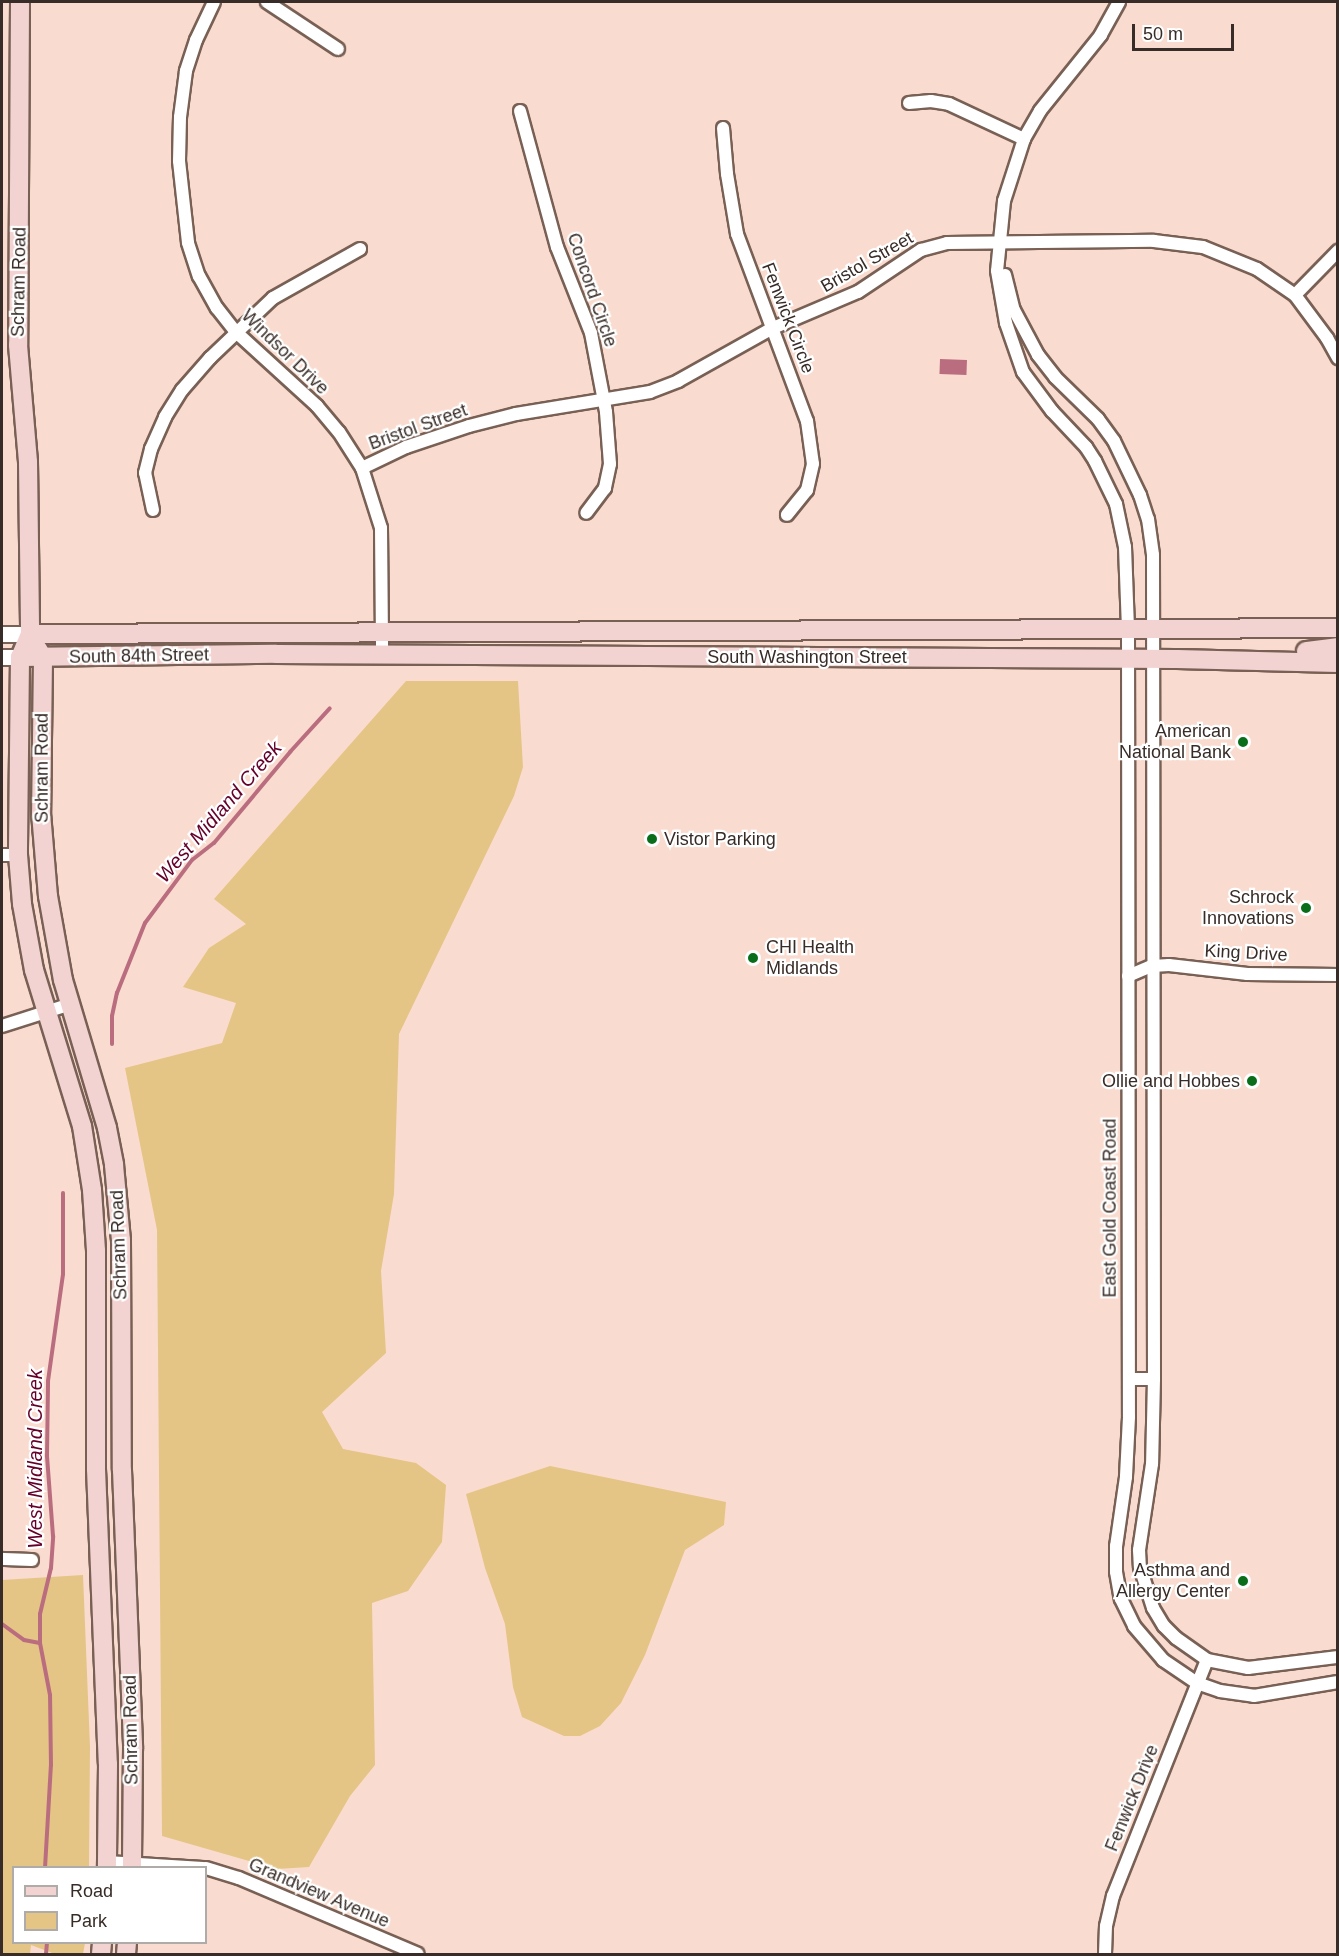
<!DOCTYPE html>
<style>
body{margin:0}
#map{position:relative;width:1339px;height:1956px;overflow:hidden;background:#f9dccf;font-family:Helvetica,sans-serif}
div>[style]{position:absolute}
.green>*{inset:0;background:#e4c585}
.water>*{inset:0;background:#bb6d80;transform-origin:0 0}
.stream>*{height:4px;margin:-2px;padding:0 2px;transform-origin:2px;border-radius:2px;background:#bb6d80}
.roads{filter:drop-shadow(2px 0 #796055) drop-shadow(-2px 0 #796055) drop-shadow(0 2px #796055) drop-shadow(0 -2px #796055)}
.minor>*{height:12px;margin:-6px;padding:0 6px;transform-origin:6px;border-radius:6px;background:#fff}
.tertiary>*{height:15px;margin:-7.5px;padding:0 7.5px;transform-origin:7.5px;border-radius:7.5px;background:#fff}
.secondary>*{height:18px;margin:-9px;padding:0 9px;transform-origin:9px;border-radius:9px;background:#f2d3d1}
.dots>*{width:16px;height:16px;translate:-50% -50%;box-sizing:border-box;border:3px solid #fff;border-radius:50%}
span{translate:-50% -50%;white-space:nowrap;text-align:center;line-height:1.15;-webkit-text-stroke:4.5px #fff;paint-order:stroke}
.street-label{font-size:18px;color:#372c27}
.poi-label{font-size:18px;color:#372c27}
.right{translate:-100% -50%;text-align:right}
.left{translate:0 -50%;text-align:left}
.water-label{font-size:20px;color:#64002a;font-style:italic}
.frame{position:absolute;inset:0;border:3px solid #372c27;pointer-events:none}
.legend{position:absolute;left:12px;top:1866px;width:195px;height:78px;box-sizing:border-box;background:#fff;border:2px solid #afaba9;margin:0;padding:8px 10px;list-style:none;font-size:18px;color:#372c27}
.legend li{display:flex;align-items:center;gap:12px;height:30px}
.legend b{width:30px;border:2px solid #afaba9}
.scale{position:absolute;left:1132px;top:24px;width:102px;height:27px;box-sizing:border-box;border:3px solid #372c27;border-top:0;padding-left:8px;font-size:18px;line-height:21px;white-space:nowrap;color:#372c27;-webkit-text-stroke:4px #fff;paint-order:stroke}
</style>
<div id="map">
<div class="green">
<div style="clip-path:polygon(406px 681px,518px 681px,523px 767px,514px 796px,399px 1034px,394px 1194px,381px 1271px,386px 1353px,322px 1412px,343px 1449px,416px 1463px,446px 1485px,442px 1542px,408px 1591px,372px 1603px,375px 1765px,350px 1796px,309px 1867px,277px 1869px,162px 1836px,157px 1230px,125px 1068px,222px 1043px,236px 1003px,183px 987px,209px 948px,246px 924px,214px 899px)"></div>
<div style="clip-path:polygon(550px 1466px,726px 1502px,724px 1525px,685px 1550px,645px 1655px,621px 1703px,600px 1726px,580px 1736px,564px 1736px,522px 1717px,513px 1687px,505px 1624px,485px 1568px,466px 1494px)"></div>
<div style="clip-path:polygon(83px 1575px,90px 1747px,89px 1867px,14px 1868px,14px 1942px,85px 1943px,83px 1954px,55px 1954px,31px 1945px,30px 1954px,2px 1954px,2px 1580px)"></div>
</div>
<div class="water">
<div style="left:940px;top:359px;width:27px;height:15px;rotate:2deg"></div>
</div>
<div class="stream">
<div style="left:112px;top:1044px;width:28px;rotate:-90deg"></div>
<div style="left:112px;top:1016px;width:24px;rotate:-78deg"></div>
<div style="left:117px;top:993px;width:75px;rotate:-68.2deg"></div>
<div style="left:145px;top:923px;width:79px;rotate:-53.3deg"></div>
<div style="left:192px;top:860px;width:28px;rotate:-38deg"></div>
<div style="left:214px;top:843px;width:119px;rotate:-50.1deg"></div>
<div style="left:290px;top:752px;width:59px;rotate:-47.7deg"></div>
<div style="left:2px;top:1624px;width:27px;rotate:36deg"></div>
<div style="left:24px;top:1640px;width:16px;rotate:11deg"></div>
<div style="left:45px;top:1868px;width:103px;rotate:-86.7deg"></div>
<div style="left:51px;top:1765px;width:70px;rotate:-90.8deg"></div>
<div style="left:50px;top:1695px;width:53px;rotate:-100.9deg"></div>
<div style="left:40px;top:1643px;width:29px;rotate:-90deg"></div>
<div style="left:40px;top:1614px;width:47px;rotate:-76.6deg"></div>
<div style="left:51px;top:1568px;width:32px;rotate:-86deg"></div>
<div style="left:53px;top:1536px;width:80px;rotate:-94.3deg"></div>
<div style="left:47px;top:1456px;width:75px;rotate:-89.2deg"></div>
<div style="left:48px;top:1381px;width:108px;rotate:-82deg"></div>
<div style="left:63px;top:1274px;width:81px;rotate:-90deg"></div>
<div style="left:46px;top:1954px;width:12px;rotate:-85deg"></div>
</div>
<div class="roads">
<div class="minor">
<div style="left:214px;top:2px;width:42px;rotate:115.3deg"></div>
<div style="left:196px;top:40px;width:33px;rotate:108deg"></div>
<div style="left:186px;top:71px;width:46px;rotate:97.4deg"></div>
<div style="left:180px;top:117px;width:44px;rotate:91.3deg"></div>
<div style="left:179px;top:161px;width:82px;rotate:83.7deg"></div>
<div style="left:188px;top:243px;width:35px;rotate:72deg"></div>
<div style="left:199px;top:276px;width:37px;rotate:61deg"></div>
<div style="left:217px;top:308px;width:31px;rotate:52deg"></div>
<div style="left:236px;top:332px;width:110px;rotate:42.4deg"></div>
<div style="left:317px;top:406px;width:34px;rotate:50deg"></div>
<div style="left:339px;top:432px;width:43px;rotate:57.4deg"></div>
<div style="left:362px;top:468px;width:63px;rotate:72.4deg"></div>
<div style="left:381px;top:528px;width:127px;rotate:89.5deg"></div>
<div style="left:267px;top:2px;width:85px;rotate:33.5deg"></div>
<div style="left:1119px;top:2px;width:38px;rotate:119deg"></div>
<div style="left:1101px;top:35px;width:97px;rotate:128.8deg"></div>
<div style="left:1040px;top:111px;width:32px;rotate:120deg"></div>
<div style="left:1024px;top:139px;width:65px;rotate:107.9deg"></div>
<div style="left:1004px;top:201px;width:70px;rotate:95.7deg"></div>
<div style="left:997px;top:271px;width:53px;rotate:80.2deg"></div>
<div style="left:1006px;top:323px;width:52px;rotate:70.9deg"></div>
<div style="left:1023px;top:372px;width:49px;rotate:53.4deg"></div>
<div style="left:1052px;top:411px;width:50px;rotate:46.6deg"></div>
<div style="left:1086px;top:447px;width:17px;rotate:57deg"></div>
<div style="left:1095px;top:461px;width:48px;rotate:64deg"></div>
<div style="left:1116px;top:504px;width:44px;rotate:78.2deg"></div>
<div style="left:1125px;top:547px;width:81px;rotate:87.9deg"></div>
<div style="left:1128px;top:628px;width:789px;rotate:89.93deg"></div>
<div style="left:1129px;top:1417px;width:60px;rotate:92.9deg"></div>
<div style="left:1126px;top:1477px;width:70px;rotate:98.2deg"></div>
<div style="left:1116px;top:1546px;width:26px;rotate:90deg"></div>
<div style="left:1116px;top:1572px;width:27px;rotate:80deg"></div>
<div style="left:1121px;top:1599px;width:30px;rotate:64deg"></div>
<div style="left:1134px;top:1626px;width:45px;rotate:49.5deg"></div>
<div style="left:1163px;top:1660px;width:41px;rotate:34.1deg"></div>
<div style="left:1197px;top:1683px;width:24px;rotate:19deg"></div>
<div style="left:1220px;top:1691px;width:34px;rotate:8deg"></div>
<div style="left:1254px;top:1696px;width:85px;rotate:-9.5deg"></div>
<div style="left:909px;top:103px;width:22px;rotate:-5deg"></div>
<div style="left:931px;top:101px;width:18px;rotate:9deg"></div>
<div style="left:949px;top:104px;width:83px;rotate:25deg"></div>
<div style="left:520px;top:111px;width:141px;rotate:74.8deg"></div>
<div style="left:557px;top:247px;width:92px;rotate:68.4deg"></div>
<div style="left:591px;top:333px;width:80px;rotate:79.2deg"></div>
<div style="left:606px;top:412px;width:52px;rotate:85.6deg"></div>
<div style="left:610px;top:464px;width:25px;rotate:102deg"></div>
<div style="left:605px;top:488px;width:31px;rotate:127deg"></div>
<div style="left:723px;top:128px;width:46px;rotate:85deg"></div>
<div style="left:727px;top:174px;width:61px;rotate:80.5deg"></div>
<div style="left:737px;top:234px;width:200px;rotate:69.5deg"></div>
<div style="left:807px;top:421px;width:43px;rotate:82.1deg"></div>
<div style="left:813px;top:464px;width:27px;rotate:103deg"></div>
<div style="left:807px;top:490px;width:32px;rotate:129deg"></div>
<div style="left:1005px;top:275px;width:36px;rotate:76deg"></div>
<div style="left:1014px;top:310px;width:51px;rotate:61.9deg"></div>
<div style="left:1038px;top:355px;width:28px;rotate:52deg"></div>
<div style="left:1055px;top:377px;width:60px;rotate:44.3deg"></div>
<div style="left:1098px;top:419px;width:27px;rotate:54deg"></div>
<div style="left:1114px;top:441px;width:60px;rotate:64.3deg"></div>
<div style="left:1140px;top:495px;width:25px;rotate:72deg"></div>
<div style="left:1148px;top:519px;width:36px;rotate:82deg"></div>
<div style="left:1153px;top:555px;width:824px;rotate:89.93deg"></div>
<div style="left:1154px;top:1379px;width:85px;rotate:91.3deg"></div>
<div style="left:1152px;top:1464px;width:87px;rotate:98.6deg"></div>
<div style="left:1139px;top:1550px;width:17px;rotate:87deg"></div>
<div style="left:1140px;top:1567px;width:43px;rotate:72.4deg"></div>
<div style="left:1153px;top:1608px;width:21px;rotate:59deg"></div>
<div style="left:1164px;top:1626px;width:17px;rotate:45deg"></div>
<div style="left:1176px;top:1638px;width:38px;rotate:35deg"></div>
<div style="left:1207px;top:1660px;width:42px;rotate:11deg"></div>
<div style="left:1248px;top:1668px;width:91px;rotate:-7deg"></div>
<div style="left:1295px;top:295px;width:62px;rotate:-45.7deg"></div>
<div style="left:362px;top:468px;width:49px;rotate:-25.5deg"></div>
<div style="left:406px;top:447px;width:66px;rotate:-18.4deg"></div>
<div style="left:469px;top:426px;width:49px;rotate:-14.3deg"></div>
<div style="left:516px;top:414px;width:136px;rotate:-9.3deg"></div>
<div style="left:650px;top:392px;width:30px;rotate:-21deg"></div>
<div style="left:678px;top:381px;width:109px;rotate:-29.2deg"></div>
<div style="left:773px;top:328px;width:92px;rotate:-23deg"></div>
<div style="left:858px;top:292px;width:76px;rotate:-33.7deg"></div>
<div style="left:921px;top:250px;width:27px;rotate:-15deg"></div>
<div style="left:947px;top:243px;width:207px;rotate:-0.6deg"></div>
<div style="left:1154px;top:241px;width:49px;rotate:7deg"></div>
<div style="left:1203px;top:247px;width:58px;rotate:22.2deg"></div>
<div style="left:1257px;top:269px;width:46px;rotate:34.4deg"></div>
<div style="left:1295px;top:295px;width:54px;rotate:53.3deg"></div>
<div style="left:1327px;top:338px;width:23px;rotate:61deg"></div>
<div style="left:153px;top:510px;width:38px;rotate:-102deg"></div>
<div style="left:145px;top:473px;width:25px;rotate:-76deg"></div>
<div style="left:151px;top:449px;width:35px;rotate:-66deg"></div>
<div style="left:165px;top:417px;width:32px;rotate:-58deg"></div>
<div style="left:182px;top:390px;width:43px;rotate:-48.8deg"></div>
<div style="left:210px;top:358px;width:87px;rotate:-43.6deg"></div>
<div style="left:273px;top:298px;width:100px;rotate:-29.4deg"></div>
<div style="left:2px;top:855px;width:16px"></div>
<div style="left:1128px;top:976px;width:26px;rotate:-23deg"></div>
<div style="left:1152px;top:966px;width:17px;rotate:-3deg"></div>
<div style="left:1169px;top:965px;width:79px;rotate:6.6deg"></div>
<div style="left:1247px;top:974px;width:91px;rotate:0.6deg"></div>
<div style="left:2px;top:1026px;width:72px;rotate:-17.7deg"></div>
<div style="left:1129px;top:1379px;width:25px"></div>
<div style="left:2px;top:1559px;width:30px;rotate:2deg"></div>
<div style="left:107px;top:1862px;width:96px;rotate:3.6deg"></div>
<div style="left:206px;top:1868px;width:34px;rotate:17deg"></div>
<div style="left:239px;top:1878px;width:194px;rotate:23deg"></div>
<div style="left:1105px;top:1954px;width:28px;rotate:-88deg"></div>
<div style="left:1106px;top:1926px;width:31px;rotate:-77deg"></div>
<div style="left:1113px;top:1896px;width:254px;rotate:-68.3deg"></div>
</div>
<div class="tertiary">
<div style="left:2px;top:634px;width:28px"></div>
<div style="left:2px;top:657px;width:18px"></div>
</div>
<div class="secondary">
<div style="left:20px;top:2px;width:343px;rotate:90.3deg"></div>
<div style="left:18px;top:345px;width:117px;rotate:85.1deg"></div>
<div style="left:28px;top:462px;width:172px;rotate:89.3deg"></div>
<div style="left:30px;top:634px;width:25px;rotate:113deg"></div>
<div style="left:20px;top:657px;width:198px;rotate:90.6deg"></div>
<div style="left:18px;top:855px;width:49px;rotate:85.3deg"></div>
<div style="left:22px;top:904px;width:67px;rotate:79.7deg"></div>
<div style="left:34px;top:970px;width:163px;rotate:72.9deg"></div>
<div style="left:82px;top:1126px;width:65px;rotate:81.1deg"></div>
<div style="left:92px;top:1190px;width:61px;rotate:86.2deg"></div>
<div style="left:96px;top:1251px;width:218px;rotate:90deg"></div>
<div style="left:96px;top:1469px;width:295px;rotate:87.7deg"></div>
<div style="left:108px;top:1764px;width:104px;rotate:90.6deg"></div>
<div style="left:30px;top:634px;width:1308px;rotate:-0.26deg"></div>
<div style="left:38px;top:649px;width:10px;rotate:61deg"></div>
<div style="left:43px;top:658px;width:155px;rotate:90.7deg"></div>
<div style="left:41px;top:813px;width:83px;rotate:85.2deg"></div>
<div style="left:48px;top:896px;width:85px;rotate:79.9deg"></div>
<div style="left:63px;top:980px;width:154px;rotate:73.4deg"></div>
<div style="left:107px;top:1128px;width:38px;rotate:79deg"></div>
<div style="left:114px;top:1165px;width:75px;rotate:84.7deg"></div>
<div style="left:121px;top:1240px;width:230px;rotate:89.8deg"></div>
<div style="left:122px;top:1470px;width:279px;rotate:87.7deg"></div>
<div style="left:133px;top:1749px;width:119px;rotate:90.5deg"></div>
<div style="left:1306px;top:651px;width:32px;rotate:-7deg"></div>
<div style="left:20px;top:657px;width:256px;rotate:-0.7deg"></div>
<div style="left:276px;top:654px;width:901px;rotate:0.32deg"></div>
<div style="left:1177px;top:659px;width:161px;rotate:1.4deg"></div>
<div style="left:101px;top:1954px;width:12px;rotate:-85deg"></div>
<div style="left:126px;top:1954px;width:12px;rotate:-85deg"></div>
</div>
</div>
<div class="dots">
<div style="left:1243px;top:742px;background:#096d1a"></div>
<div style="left:652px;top:839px;background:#096d1a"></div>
<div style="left:1306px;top:908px;background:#096d1a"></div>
<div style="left:753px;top:958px;background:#096d1a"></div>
<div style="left:1252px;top:1081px;background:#096d1a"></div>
<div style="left:1243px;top:1581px;background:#096d1a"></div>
</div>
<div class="street-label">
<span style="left:867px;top:262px;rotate:-30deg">Bristol Street</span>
<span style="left:19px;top:282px;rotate:-89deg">Schram Road</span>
<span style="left:592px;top:290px;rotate:71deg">Concord Circle</span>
<span style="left:788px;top:318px;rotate:69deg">Fenwick Circle</span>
<span style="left:285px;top:352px;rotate:44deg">Windsor Drive</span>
<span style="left:418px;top:427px;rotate:-20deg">Bristol Street</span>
<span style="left:139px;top:656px;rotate:-1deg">South 84th Street</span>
<span style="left:807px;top:657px">South Washington Street</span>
<span style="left:42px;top:768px;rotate:-90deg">Schram Road</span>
<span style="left:1246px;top:953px;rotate:3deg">King Drive</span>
<span style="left:1110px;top:1208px;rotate:-90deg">East Gold Coast Road</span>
<span style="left:119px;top:1245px;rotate:-92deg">Schram Road</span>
<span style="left:131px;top:1730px;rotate:-91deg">Schram Road</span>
<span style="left:1132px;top:1798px;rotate:-68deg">Fenwick Drive</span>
<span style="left:319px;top:1893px;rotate:23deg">Grandview Avenue</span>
</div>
<div class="poi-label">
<span class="right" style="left:1231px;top:742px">American<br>National Bank</span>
<span class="left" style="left:664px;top:839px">Vistor Parking</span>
<span class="right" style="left:1294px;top:908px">Schrock<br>Innovations</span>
<span class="left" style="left:766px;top:958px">CHI Health<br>Midlands</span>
<span class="right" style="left:1240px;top:1081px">Ollie and Hobbes</span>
<span class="right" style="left:1230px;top:1581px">Asthma and<br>Allergy Center</span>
</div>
<div class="water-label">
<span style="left:219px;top:812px;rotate:-49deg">West Midland Creek</span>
<span style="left:35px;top:1459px;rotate:-90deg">West Midland Creek</span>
</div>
<div class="frame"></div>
<ul class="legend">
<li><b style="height:8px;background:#f2d3d1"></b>Road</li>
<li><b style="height:16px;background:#e4c585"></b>Park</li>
</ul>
<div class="scale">50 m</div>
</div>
